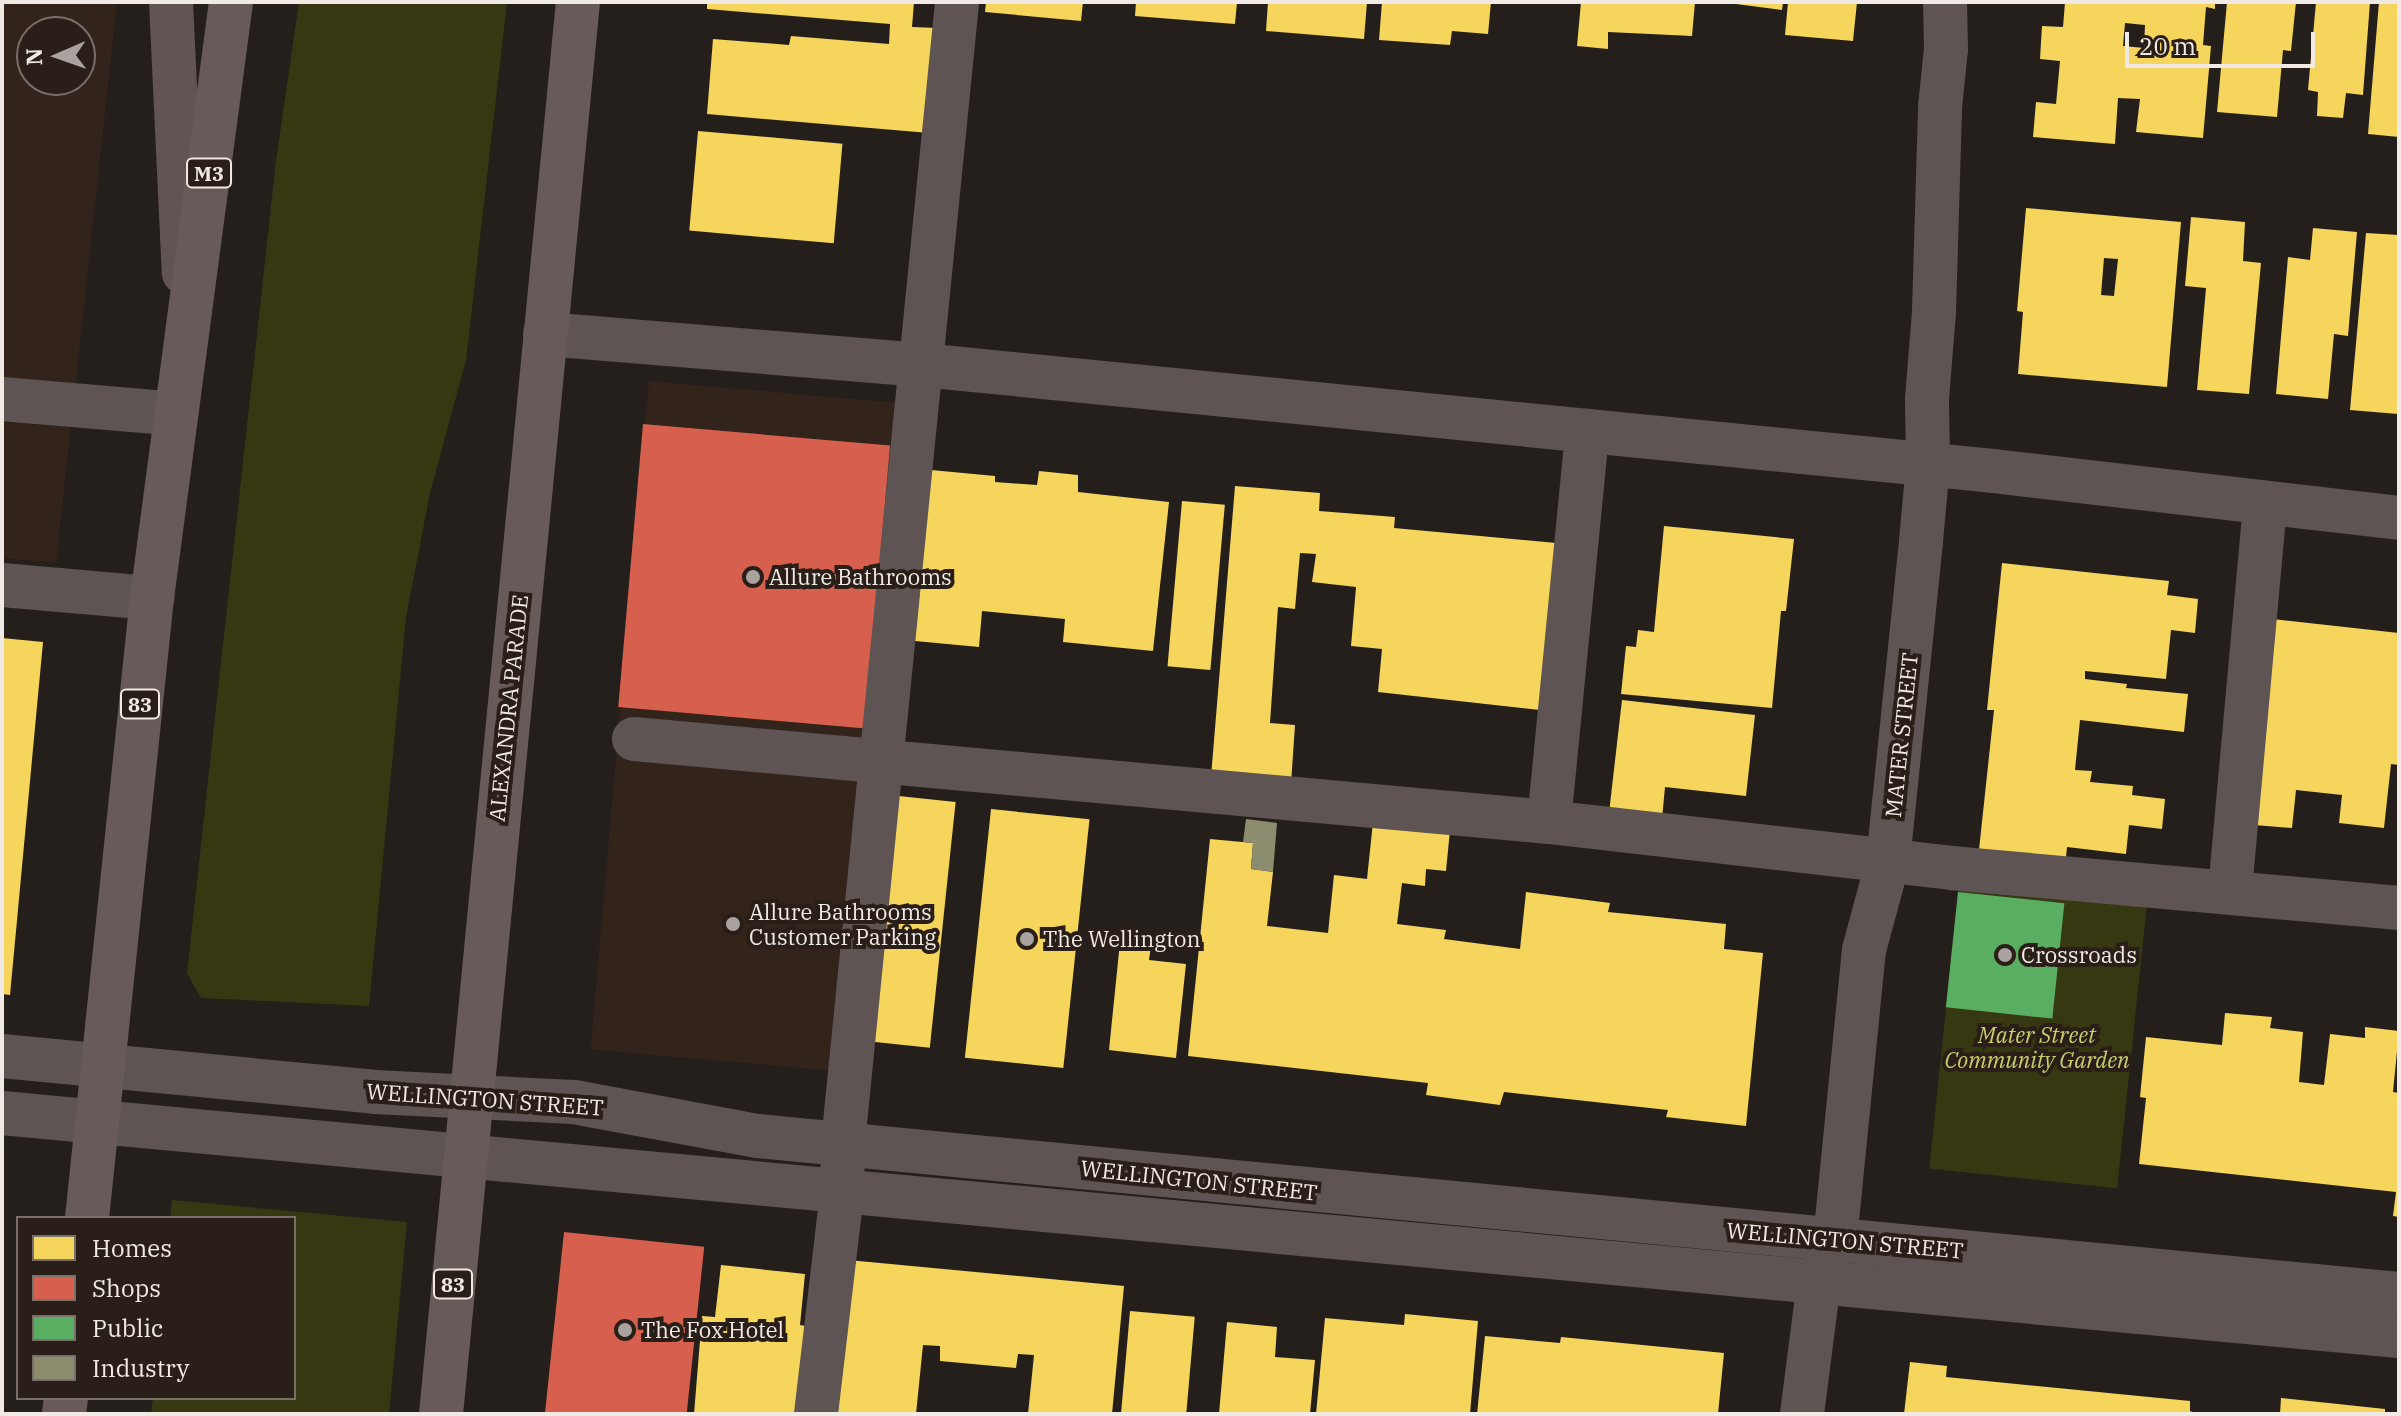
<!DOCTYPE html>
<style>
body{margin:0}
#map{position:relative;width:2401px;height:1416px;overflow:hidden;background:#251f1c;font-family:"IBM Plex Serif",serif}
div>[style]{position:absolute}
.built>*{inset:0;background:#32231b;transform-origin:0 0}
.green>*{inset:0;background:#363812;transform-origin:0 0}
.homes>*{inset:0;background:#f6d55c;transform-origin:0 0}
.shops>*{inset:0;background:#d6604d;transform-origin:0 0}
.public>*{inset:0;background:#5aae61;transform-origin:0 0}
.industry>*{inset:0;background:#8c8c6e}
.minor>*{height:44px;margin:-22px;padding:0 22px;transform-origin:22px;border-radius:22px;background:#5e5454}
.major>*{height:44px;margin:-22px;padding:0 22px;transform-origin:22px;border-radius:22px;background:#615453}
.highway>*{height:44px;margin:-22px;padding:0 22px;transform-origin:22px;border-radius:22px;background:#675a58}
.dots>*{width:22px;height:22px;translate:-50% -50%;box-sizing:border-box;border:4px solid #291e18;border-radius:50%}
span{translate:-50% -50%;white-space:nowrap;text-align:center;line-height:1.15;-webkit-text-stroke:8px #291e18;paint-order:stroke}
.shield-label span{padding:2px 6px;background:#291e18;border:2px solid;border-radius:6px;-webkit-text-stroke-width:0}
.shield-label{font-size:20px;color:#f0e9e4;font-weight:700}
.poi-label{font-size:22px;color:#f0e9e4}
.left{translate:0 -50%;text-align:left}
.street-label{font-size:22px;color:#f0e9e4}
.park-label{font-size:22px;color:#c6cf6c;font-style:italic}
.frame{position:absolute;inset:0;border:4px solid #f0e9e4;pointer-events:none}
.legend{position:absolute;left:16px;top:1216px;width:280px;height:184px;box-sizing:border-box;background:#291e18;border:2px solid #796f6a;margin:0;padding:10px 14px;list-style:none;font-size:24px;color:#f0e9e4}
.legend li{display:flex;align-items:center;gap:16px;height:40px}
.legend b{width:40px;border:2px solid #796f6a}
.north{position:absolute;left:16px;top:16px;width:80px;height:80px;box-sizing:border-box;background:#291e18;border:2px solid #796f6a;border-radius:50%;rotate:268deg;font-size:22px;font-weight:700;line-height:32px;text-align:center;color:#f0e9e4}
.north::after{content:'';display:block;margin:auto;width:28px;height:36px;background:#a9a29e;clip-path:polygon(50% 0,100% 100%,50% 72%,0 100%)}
.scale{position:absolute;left:2125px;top:32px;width:190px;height:36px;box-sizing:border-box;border:4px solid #f0e9e4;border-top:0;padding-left:10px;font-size:24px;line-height:28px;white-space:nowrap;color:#f0e9e4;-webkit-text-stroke:6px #291e18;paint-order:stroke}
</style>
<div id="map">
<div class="built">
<div style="clip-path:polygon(evenodd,2px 2px,117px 2px,56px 563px,2px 558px,2px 2px,32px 32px,80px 32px,80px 80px,32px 80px,32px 32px)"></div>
<div style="left:649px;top:381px;width:275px;height:671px;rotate:5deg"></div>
</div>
<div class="green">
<div style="clip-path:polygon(299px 2px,507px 2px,466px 360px,430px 493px,406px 617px,369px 1006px,201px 998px,187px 973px,276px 161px)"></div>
<div style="left:1959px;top:885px;width:189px;height:285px;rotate:6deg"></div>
<div style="clip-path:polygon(172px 1200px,407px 1222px,389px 1414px,151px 1414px,153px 1398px,294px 1398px,294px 1218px,170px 1218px)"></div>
</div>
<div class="homes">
<div style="clip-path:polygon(707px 2px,914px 2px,912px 27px,938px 28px,929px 133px,707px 114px,713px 39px,789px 45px,791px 36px,889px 44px,890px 24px,707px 9px)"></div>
<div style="clip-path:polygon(986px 2px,1083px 2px,1081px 21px,985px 12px)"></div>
<div style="clip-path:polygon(1136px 2px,1237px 2px,1235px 24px,1135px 16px)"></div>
<div style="clip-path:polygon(1268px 2px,1367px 2px,1364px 39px,1266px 31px)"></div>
<div style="clip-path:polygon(1382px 2px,1491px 2px,1488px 34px,1452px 31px,1450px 45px,1379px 40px)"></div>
<div style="clip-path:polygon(1581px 2px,1695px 2px,1692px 36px,1608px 32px,1608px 49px,1577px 46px)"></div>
<div style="clip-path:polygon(1721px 2px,1783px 2px,1782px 10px)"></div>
<div style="clip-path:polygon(1788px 2px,1857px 2px,1853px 41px,1785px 35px)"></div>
<div style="clip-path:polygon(evenodd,2065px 2px,2215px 2px,2215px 9px,2206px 7px,2203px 45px,2211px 46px,2203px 138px,2136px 132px,2140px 99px,2118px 98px,2115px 144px,2033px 137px,2036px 102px,2056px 104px,2060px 61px,2040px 59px,2042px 26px,2063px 27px,2065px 2px,2125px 23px,2145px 25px,2144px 48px,2123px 46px,2125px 23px)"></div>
<div style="clip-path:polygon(2227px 2px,2296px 2px,2291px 51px,2283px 50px,2277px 117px,2217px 112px)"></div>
<div style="clip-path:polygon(2316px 2px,2370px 2px,2363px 95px,2346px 93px,2343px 118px,2317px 116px,2318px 92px,2308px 90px)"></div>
<div style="clip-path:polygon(2379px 2px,2399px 2px,2399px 137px,2368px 134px)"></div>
<div style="left:698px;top:131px;width:145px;height:100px;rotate:5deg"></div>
<div style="clip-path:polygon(evenodd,2026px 208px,2181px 222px,2167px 387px,2018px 374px,2023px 312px,2017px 311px,2026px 208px,2104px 258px,2118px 259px,2114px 296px,2101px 295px,2104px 258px)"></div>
<div style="clip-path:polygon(2191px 217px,2245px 222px,2243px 261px,2261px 263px,2249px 394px,2197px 390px,2206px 288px,2185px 286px)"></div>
<div style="clip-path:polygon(2313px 228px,2357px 232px,2348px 336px,2334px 334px,2328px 399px,2276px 394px,2288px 257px,2310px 260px)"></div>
<div style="clip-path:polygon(2366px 233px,2399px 235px,2398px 414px,2350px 410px)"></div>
<div style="clip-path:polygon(931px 470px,995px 476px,995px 482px,1037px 485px,1039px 471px,1078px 475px,1078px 492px,1169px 502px,1153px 651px,1063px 642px,1065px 619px,982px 611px,979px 647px,915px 641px)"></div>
<div style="clip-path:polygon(1235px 486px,1320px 493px,1319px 511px,1395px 517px,1394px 528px,1556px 543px,1540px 710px,1378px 692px,1382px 649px,1351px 646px,1356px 587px,1312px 582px,1316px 554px,1300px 553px,1295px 609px,1278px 607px,1270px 723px,1295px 725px,1291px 784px,1211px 777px)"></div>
<div style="left:1182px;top:501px;width:43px;height:166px;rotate:5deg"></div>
<div style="clip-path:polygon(1664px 526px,1794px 539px,1786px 611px,1781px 611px,1772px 708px,1621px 694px,1626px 646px,1636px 647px,1638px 630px,1654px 632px)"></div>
<div style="clip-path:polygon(2002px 563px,2169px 581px,2167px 595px,2198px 599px,2195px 633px,2171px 630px,2166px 679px,2085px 671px,2085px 679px,2127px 684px,2126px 688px,2188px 694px,2184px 732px,2080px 720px,2075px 770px,2092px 771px,2090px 782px,2133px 786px,2132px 795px,2165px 799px,2162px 829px,2129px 825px,2126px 854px,2067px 847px,2065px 868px,1978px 859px,1994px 710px,1987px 710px)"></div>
<div style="clip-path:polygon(2263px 618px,2399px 633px,2399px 765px,2391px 764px,2384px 828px,2339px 823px,2342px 795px,2296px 790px,2292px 828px,2242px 824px)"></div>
<div style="clip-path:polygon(2px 638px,43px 642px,10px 995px,2px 994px)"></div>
<div style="clip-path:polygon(1622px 700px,1755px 715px,1746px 796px,1665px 787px,1662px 819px,1609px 813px)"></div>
<div style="left:889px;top:795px;width:67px;height:247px;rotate:6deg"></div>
<div style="left:991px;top:809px;width:99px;height:250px;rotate:6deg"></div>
<div style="clip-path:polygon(1373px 822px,1450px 830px,1446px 871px,1426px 869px,1425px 886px,1402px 883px,1397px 924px,1446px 930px,1444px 939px,1520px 949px,1526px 892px,1610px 903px,1608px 912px,1726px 924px,1724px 949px,1763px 953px,1746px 1126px,1666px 1117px,1668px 1110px,1504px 1092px,1500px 1105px,1426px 1095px,1428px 1083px,1188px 1056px,1210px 839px,1253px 843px,1251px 869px,1273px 872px,1267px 926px,1328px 933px,1334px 875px,1367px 879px)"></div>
<div style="clip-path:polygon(1120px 942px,1151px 946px,1149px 960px,1186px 964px,1176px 1058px,1109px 1050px)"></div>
<div style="clip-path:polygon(2225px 1013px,2272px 1017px,2270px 1028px,2303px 1032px,2299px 1082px,2324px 1085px,2330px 1034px,2365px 1038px,2365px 1027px,2399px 1031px,2393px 1092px,2399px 1093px,2399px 1217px,2393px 1216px,2396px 1192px,2139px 1164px,2146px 1098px,2140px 1097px,2146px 1037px,2222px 1045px)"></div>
<div style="clip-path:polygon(848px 1260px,1124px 1286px,1112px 1414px,1028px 1414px,1034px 1355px,1018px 1354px,1016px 1368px,940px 1361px,940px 1346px,923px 1345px,916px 1414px,833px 1414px)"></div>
<div style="clip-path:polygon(721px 1265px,805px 1274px,800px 1325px,812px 1327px,803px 1414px,694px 1414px,702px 1316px,715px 1317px)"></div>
<div style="left:1130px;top:1311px;width:65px;height:103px;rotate:5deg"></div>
<div style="clip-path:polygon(1405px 1314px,1478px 1321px,1470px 1414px,1316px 1414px,1325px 1318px,1404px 1325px)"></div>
<div style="clip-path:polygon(1227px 1322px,1277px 1327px,1275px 1357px,1315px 1360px,1310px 1414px,1219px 1414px)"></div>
<div style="clip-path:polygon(1485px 1336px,1560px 1343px,1561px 1337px,1724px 1353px,1718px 1414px,1477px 1414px)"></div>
<div style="clip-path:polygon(1910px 1362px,1947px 1366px,1946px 1377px,2190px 1401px,2190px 1411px,2197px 1414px,1904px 1414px)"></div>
<div style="clip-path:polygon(2281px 1398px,2385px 1409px,2385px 1414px,2280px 1414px)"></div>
</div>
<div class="shops">
<div style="left:643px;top:424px;width:248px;height:284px;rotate:5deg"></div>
<div style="left:564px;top:1232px;width:141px;height:183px;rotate:6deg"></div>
</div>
<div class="public">
<div style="left:1958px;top:892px;width:107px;height:116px;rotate:6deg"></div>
</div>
<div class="industry">
<div style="clip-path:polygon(1246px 819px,1277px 823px,1273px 872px,1251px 869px,1253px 843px,1243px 842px)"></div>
</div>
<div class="minor">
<div style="left:545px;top:334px;width:378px;rotate:4.7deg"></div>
<div style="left:922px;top:365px;width:1076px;rotate:5.65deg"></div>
<div style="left:1993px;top:471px;width:409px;rotate:6.6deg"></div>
<div style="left:2px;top:399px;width:175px;rotate:4.9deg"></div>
<div style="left:2px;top:585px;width:151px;rotate:5deg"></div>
<div style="left:634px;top:739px;width:919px;rotate:5.18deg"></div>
<div style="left:1549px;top:822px;width:405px;rotate:6.5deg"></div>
<div style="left:1951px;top:868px;width:450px;rotate:5.1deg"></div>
<div style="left:1549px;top:822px;width:393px;rotate:-84.4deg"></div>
<div style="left:2230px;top:890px;width:389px;rotate:-84.8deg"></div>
<div style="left:2px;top:1056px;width:375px;rotate:5.5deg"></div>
<div style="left:375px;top:1092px;width:199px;rotate:2.9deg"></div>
<div style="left:574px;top:1102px;width:187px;rotate:10.5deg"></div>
<div style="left:758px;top:1136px;width:1649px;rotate:5.5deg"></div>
<div style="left:2px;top:1113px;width:2407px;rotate:5.32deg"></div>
<div style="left:816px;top:1414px;width:225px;rotate:-83.3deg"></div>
<div style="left:842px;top:1191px;width:48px;rotate:-88.8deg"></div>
<div style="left:843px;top:1143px;width:1147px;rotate:-84.29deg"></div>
<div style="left:1802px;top:1414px;width:134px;rotate:-82.7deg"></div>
<div style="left:1819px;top:1281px;width:44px;rotate:-68.7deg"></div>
<div style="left:1835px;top:1240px;width:291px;rotate:-84.3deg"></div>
<div style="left:1864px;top:950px;width:92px;rotate:-74.9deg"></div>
<div style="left:1888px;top:861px;width:322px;rotate:-84.1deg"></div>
<div style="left:1921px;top:541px;width:77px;rotate:-84.8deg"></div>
<div style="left:1928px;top:464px;width:65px;rotate:-90.9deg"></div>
<div style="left:1927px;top:399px;width:87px;rotate:-85.4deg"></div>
<div style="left:1934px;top:312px;width:205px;rotate:-88.3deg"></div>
<div style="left:1940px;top:107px;width:58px;rotate:-84.1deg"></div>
<div style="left:1946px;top:49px;width:47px;rotate:-91.2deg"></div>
</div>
<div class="major">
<div style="left:171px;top:2px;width:271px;rotate:87.3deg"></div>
</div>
<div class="highway">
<div style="left:87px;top:1218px;width:623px;rotate:-84.02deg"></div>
<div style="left:152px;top:598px;width:601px;rotate:-82.45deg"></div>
<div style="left:64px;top:1414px;width:16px;rotate:-83deg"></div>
<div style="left:441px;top:1414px;width:1419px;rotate:-84.46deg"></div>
</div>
<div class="dots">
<div style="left:753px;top:577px;background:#a9a29e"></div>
<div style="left:733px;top:924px;background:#a9a29e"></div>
<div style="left:1027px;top:939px;background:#a9a29e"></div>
<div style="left:2005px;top:955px;background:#a9a29e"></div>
<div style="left:625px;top:1330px;background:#a9a29e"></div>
</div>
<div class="shield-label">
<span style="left:209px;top:173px">M3</span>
<span style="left:140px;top:704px">83</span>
<span style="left:453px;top:1284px">83</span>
</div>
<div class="poi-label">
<span class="left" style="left:769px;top:577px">Allure Bathrooms</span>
<span class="left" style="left:749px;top:924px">Allure Bathrooms<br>Customer Parking</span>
<span class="left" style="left:1043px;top:939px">The Wellington</span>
<span class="left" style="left:2021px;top:955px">Crossroads</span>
<span class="left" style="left:641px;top:1330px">The Fox Hotel</span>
</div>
<div class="street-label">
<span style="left:508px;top:708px;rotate:-84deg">ALEXANDRA PARADE</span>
<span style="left:1901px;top:735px;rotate:-84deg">MATER STREET</span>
<span style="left:485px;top:1099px;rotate:4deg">WELLINGTON STREET</span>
<span style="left:1199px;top:1180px;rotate:6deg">WELLINGTON STREET</span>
<span style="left:1845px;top:1240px;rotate:5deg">WELLINGTON STREET</span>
</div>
<div class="park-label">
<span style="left:2037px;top:1047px">Mater Street<br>Community Garden</span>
</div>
<div class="frame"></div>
<ul class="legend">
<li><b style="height:22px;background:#f6d55c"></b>Homes</li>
<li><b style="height:22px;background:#d6604d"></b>Shops</li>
<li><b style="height:22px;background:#5aae61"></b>Public</li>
<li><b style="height:22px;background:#8c8c6e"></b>Industry</li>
</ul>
<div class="north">N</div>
<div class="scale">20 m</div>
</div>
